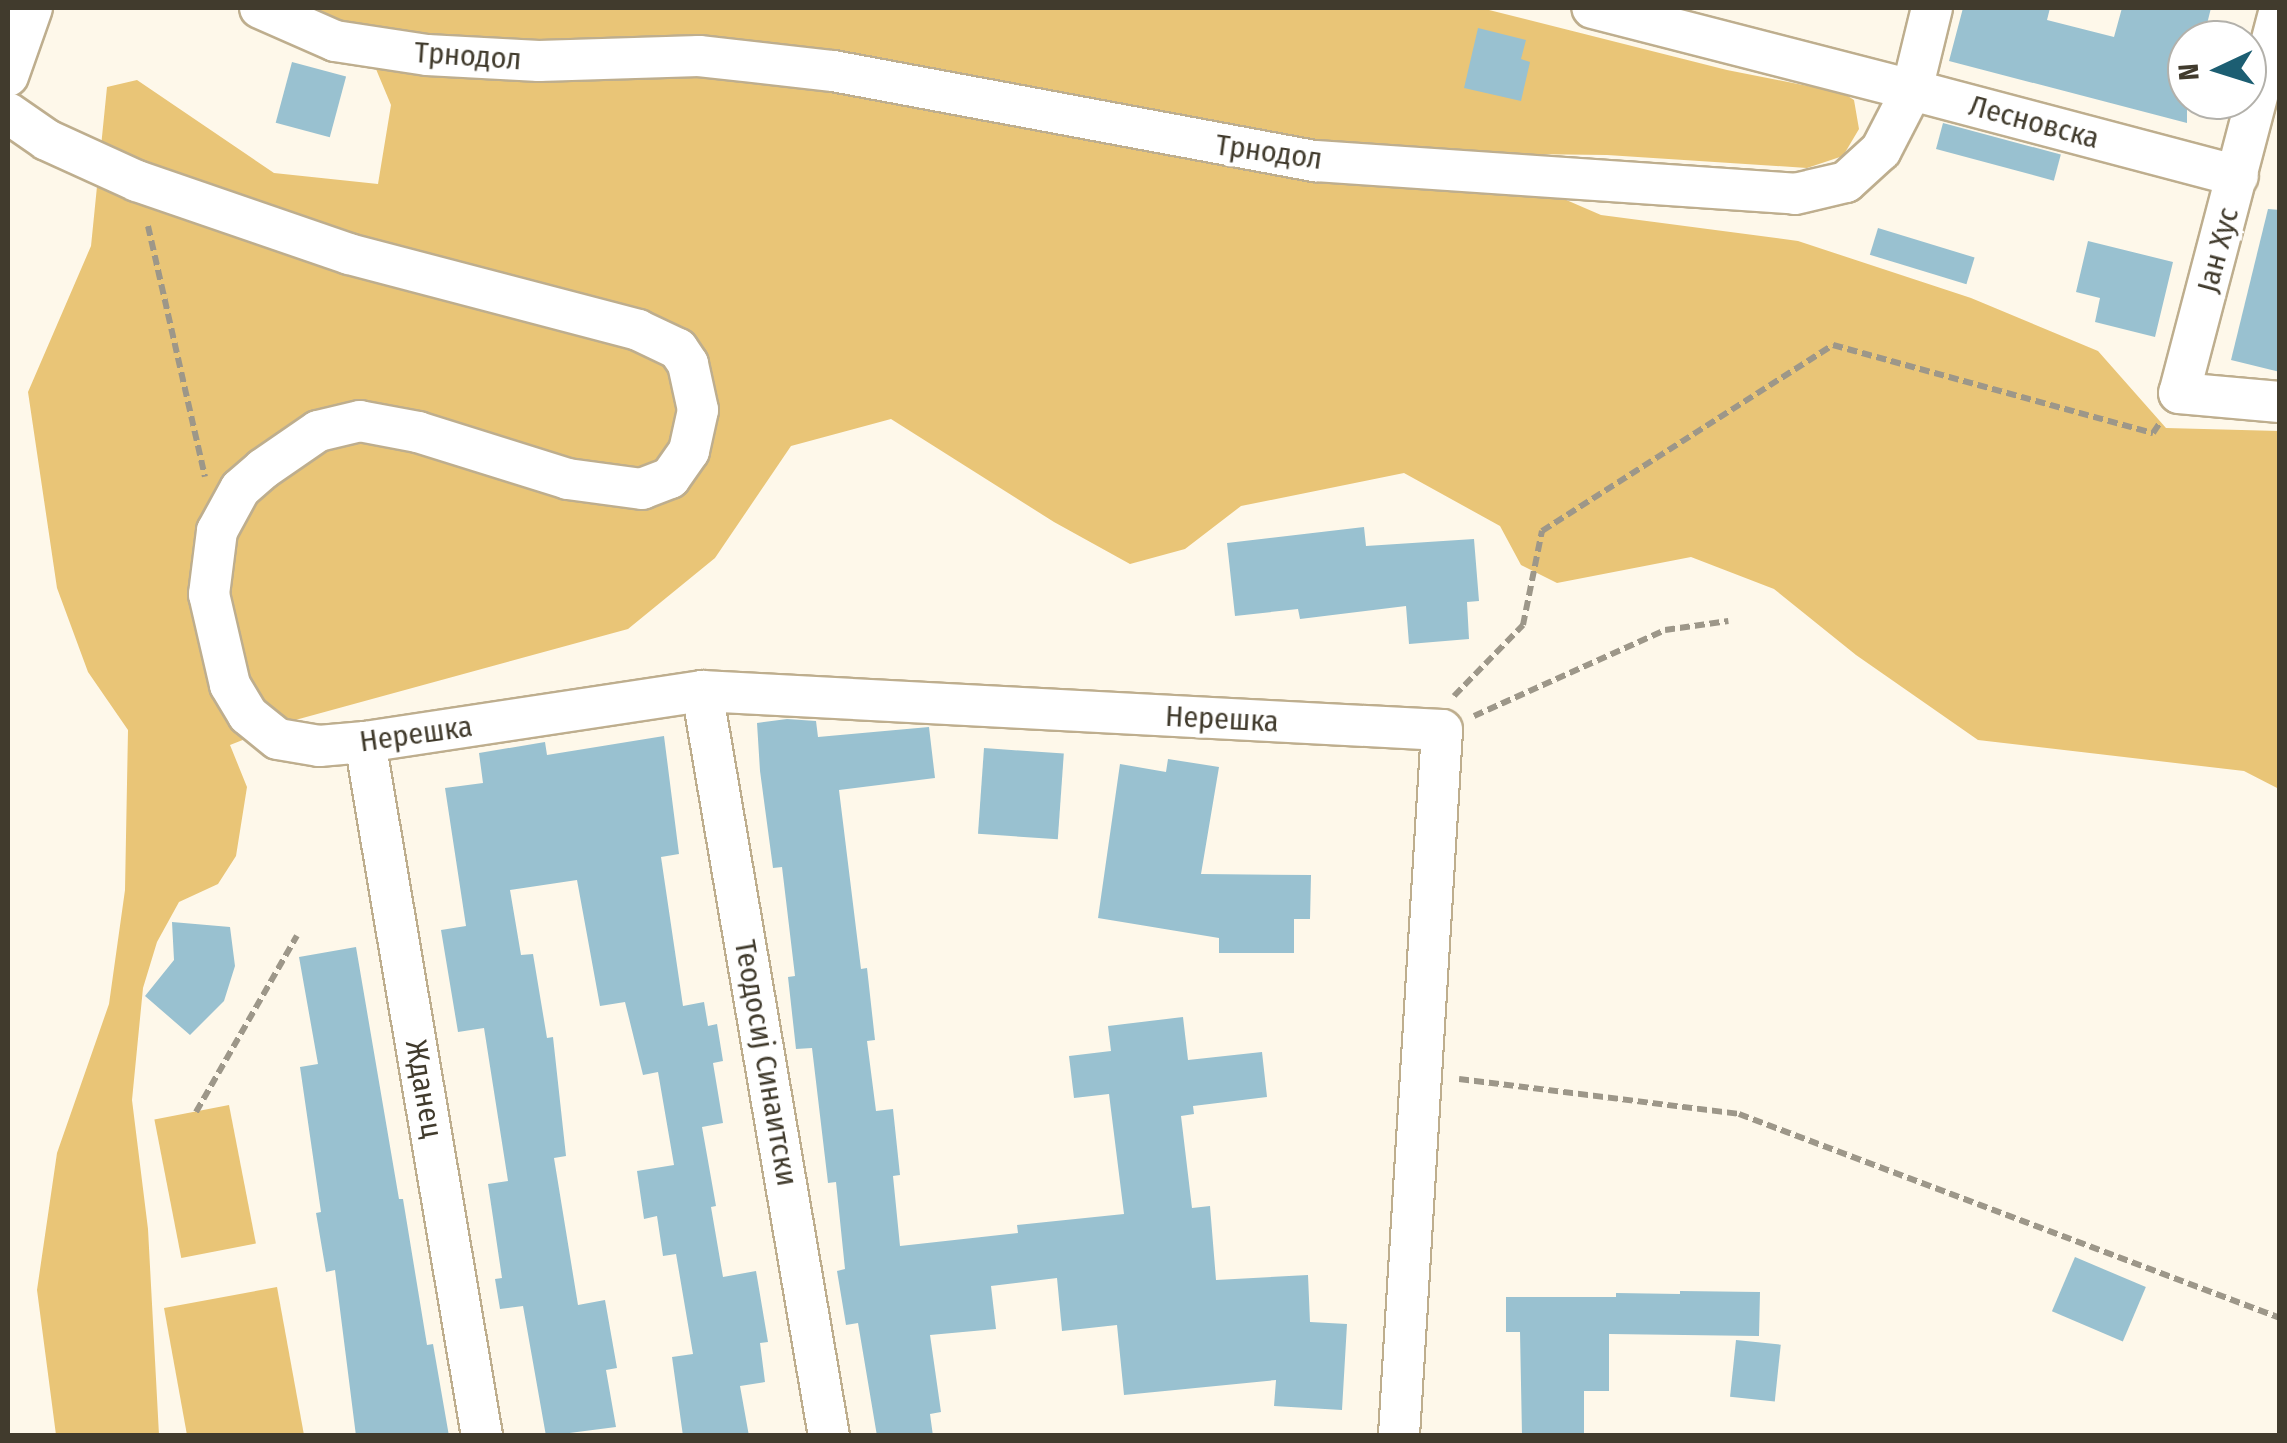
<!DOCTYPE html>
<meta charset="utf-8">
<style>
body{margin:0}
#map{position:relative;width:2287px;height:1443px;overflow:hidden;background:#fef8ea;font-family:"Fira Sans Condensed",sans-serif}
div>[style]{position:absolute}
.green>*{inset:0;background:#e9c577;transform-origin:0 0}
.building>*{inset:0;background:#99c1d0;transform-origin:0 0}
.path>*{height:6px;margin-top:-3px;transform-origin:0;background:repeating-linear-gradient(90deg,#9d9789 0 10px,transparent 0 15px)}
.roads{filter:drop-shadow(2px 0 #beae8e) drop-shadow(-2px 0 #beae8e) drop-shadow(0 2px #beae8e) drop-shadow(0 -2px #beae8e)}
.minor>*{height:40px;margin:-20px;padding:0 20px;transform-origin:20px;border-radius:20px;background:#fff}
span{translate:-50% -50%;white-space:nowrap;text-align:center;line-height:1.15;-webkit-text-stroke:8px #fff;paint-order:stroke}
.street-label{font-size:30px;color:#413b2d}
.frame{position:absolute;inset:0;border:10px solid #413b2d;pointer-events:none}
.north{position:absolute;left:2167px;top:20px;width:100px;height:100px;box-sizing:border-box;background:#fff;border:2px solid #b3b1ab;border-radius:50%;rotate:266deg;font-size:28px;font-weight:700;line-height:40px;text-align:center;color:#413b2d}
.north::after{content:'';display:block;margin:auto;width:35px;height:45px;background:#1c5e72;clip-path:polygon(50% 0,100% 100%,50% 72%,0 100%)}
</style>
<div id="map">
<div class="green">
<div style="clip-path:polygon(289px 8px,1481px 8px,1727px 70px,1843px 93px,1854px 100px,1859px 129px,1843px 156px,1807px 168px,1607px 155px,1457px 153px,1601px 215px,1798px 241px,1971px 298px,2098px 351px,2166px 428px,2279px 431px,2279px 789px,2244px 771px,1978px 740px,1856px 655px,1774px 589px,1691px 557px,1557px 583px,1521px 565px,1500px 526px,1404px 473px,1241px 506px,1185px 549px,1130px 564px,1054px 522px,891px 419px,791px 446px,715px 558px,628px 629px,288px 722px,230px 745px,247px 787px,236px 856px,218px 884px,179px 902px,157px 942px,143px 988px,132px 1100px,148px 1229px,159px 1435px,56px 1435px,37px 1290px,57px 1153px,109px 1004px,125px 890px,128px 730px,88px 672px,57px 588px,28px 392px,91px 246px,107px 87px,137px 80px,274px 173px,378px 184px,391px 105px,368px 50px)"></div>
<div style="left:229px;top:1105px;width:141px;height:76px;rotate:79deg"></div>
<div style="clip-path:polygon(277px 1287px,304px 1435px,187px 1435px,164px 1308px)"></div>
</div>
<div class="building">
<div style="clip-path:polygon(1963px 8px,2050px 8px,2047px 20px,2114px 37px,2122px 8px,2211px 8px,2203px 40px,2187px 40px,2187px 123px,1949px 61px)"></div>
<div style="clip-path:polygon(1478px 28px,1526px 40px,1521px 59px,1530px 62px,1521px 101px,1464px 88px)"></div>
<div style="left:292px;top:62px;width:56px;height:63px;rotate:15deg"></div>
<div style="left:1943px;top:123px;width:122px;height:27px;rotate:15deg"></div>
<div style="clip-path:polygon(2268px 209px,2280px 210px,2280px 372px,2231px 360px)"></div>
<div style="left:1878px;top:228px;width:101px;height:28px;rotate:17deg"></div>
<div style="clip-path:polygon(2088px 241px,2173px 262px,2155px 337px,2095px 322px,2100px 298px,2076px 292px)"></div>
<div style="clip-path:polygon(1364px 527px,1366px 546px,1474px 539px,1479px 601px,1467px 602px,1469px 639px,1409px 644px,1406px 606px,1300px 619px,1298px 609px,1235px 616px,1227px 543px)"></div>
<div style="clip-path:polygon(787px 719px,816px 721px,818px 737px,929px 727px,935px 778px,839px 790px,861px 969px,867px 968px,875px 1040px,867px 1041px,876px 1111px,893px 1109px,900px 1175px,893px 1176px,900px 1246px,1018px 1233px,1017px 1225px,1124px 1214px,1109px 1094px,1074px 1098px,1069px 1056px,1111px 1051px,1108px 1026px,1183px 1017px,1188px 1060px,1262px 1052px,1267px 1097px,1193px 1106px,1194px 1114px,1181px 1116px,1192px 1208px,1210px 1206px,1216px 1280px,1308px 1275px,1310px 1322px,1347px 1324px,1342px 1410px,1274px 1406px,1276px 1380px,1124px 1395px,1117px 1325px,1062px 1331px,1057px 1278px,991px 1286px,996px 1329px,930px 1335px,941px 1412px,930px 1414px,933px 1436px,877px 1436px,858px 1323px,846px 1325px,837px 1271px,845px 1269px,836px 1182px,828px 1183px,812px 1048px,796px 1049px,788px 977px,795px 976px,782px 867px,773px 868px,760px 771px,757px 723px)"></div>
<div style="clip-path:polygon(664px 736px,679px 854px,661px 857px,683px 1006px,704px 1002px,708px 1026px,717px 1024px,723px 1061px,713px 1063px,723px 1123px,702px 1127px,716px 1206px,711px 1207px,723px 1277px,756px 1271px,768px 1342px,760px 1343px,765px 1382px,740px 1386px,749px 1436px,683px 1436px,672px 1357px,693px 1354px,676px 1254px,663px 1256px,657px 1216px,644px 1219px,637px 1171px,674px 1165px,658px 1072px,643px 1075px,625px 1002px,600px 1006px,577px 880px,510px 890px,521px 955px,533px 954px,547px 1038px,553px 1037px,566px 1156px,554px 1158px,578px 1305px,605px 1300px,617px 1368px,606px 1370px,616px 1427px,546px 1436px,523px 1306px,500px 1309px,495px 1279px,502px 1278px,488px 1184px,508px 1181px,484px 1028px,458px 1032px,441px 930px,466px 926px,445px 788px,483px 783px,479px 753px,545px 742px,547px 755px)"></div>
<div style="left:984px;top:748px;width:80px;height:86px;rotate:4deg"></div>
<div style="clip-path:polygon(1168px 759px,1219px 767px,1201px 874px,1311px 875px,1310px 919px,1294px 919px,1294px 953px,1219px 953px,1219px 938px,1098px 918px,1120px 764px,1166px 772px)"></div>
<div style="clip-path:polygon(172px 922px,230px 927px,235px 966px,224px 1001px,190px 1035px,145px 996px,174px 960px)"></div>
<div style="clip-path:polygon(356px 947px,399px 1199px,403px 1199px,427px 1345px,433px 1344px,449px 1436px,356px 1436px,335px 1270px,326px 1272px,316px 1213px,321px 1212px,300px 1067px,318px 1064px,299px 957px)"></div>
<div style="left:2075px;top:1257px;width:77px;height:59px;rotate:23deg"></div>
<div style="clip-path:polygon(1680px 1291px,1760px 1292px,1759px 1336px,1609px 1334px,1609px 1391px,1584px 1391px,1584px 1436px,1522px 1436px,1520px 1332px,1506px 1332px,1506px 1297px,1616px 1297px,1616px 1293px,1680px 1294px)"></div>
<div style="left:1736px;top:1340px;width:45px;height:57px;rotate:6deg"></div>
</div>
<div class="path">
<div style="left:148px;top:226px;width:257px;rotate:77.2deg"></div>
<div style="left:1454px;top:696px;width:99px;rotate:-45.8deg"></div>
<div style="left:1523px;top:625px;width:96px;rotate:-78.6deg"></div>
<div style="left:1542px;top:531px;width:345px;rotate:-32.6deg"></div>
<div style="left:1833px;top:345px;width:332px;rotate:15.4deg"></div>
<div style="left:2153px;top:433px;width:11px;rotate:-56deg"></div>
<div style="left:1474px;top:716px;width:209px;rotate:-24.2deg"></div>
<div style="left:1665px;top:630px;width:64px;rotate:-8.1deg"></div>
<div style="left:1459px;top:1079px;width:282px;rotate:7.1deg"></div>
<div style="left:1739px;top:1114px;width:578px;rotate:20.66deg"></div>
<div style="left:196px;top:1112px;width:203px;rotate:-60.2deg"></div>
</div>
<div class="roads">
<div class="minor">
<div style="left:260px;top:8px;width:82px;rotate:23.7deg"></div>
<div style="left:335px;top:41px;width:93px;rotate:8.7deg"></div>
<div style="left:427px;top:55px;width:112px;rotate:3.1deg"></div>
<div style="left:539px;top:61px;width:160px;rotate:-1.8deg"></div>
<div style="left:699px;top:56px;width:135px;rotate:6.4deg"></div>
<div style="left:833px;top:71px;width:491px;rotate:10.6deg"></div>
<div style="left:1316px;top:161px;width:480px;rotate:3.9deg"></div>
<div style="left:1795px;top:194px;width:52px;rotate:-13.2deg"></div>
<div style="left:1846px;top:182px;width:47px;rotate:-42.4deg"></div>
<div style="left:1881px;top:150px;width:68px;rotate:-62.7deg"></div>
<div style="left:1912px;top:90px;width:330px;rotate:-165.6deg"></div>
<div style="left:1932px;top:8px;width:84px;rotate:103.7deg"></div>
<div style="left:1912px;top:90px;width:337px;rotate:14.8deg"></div>
<div style="left:2280px;top:9px;width:397px;rotate:104.7deg"></div>
<div style="left:2179px;top:393px;width:101px;rotate:5.1deg"></div>
<div style="left:8px;top:76px;width:72px;rotate:-70.6deg"></div>
<div style="left:8px;top:113px;width:47px;rotate:34.7deg"></div>
<div style="left:47px;top:140px;width:99px;rotate:24.5deg"></div>
<div style="left:137px;top:181px;width:224px;rotate:19deg"></div>
<div style="left:349px;top:254px;width:299px;rotate:14.7deg"></div>
<div style="left:638px;top:330px;width:44px;rotate:25.4deg"></div>
<div style="left:678px;top:349px;width:18px;rotate:56deg"></div>
<div style="left:688px;top:364px;width:47px;rotate:77.7deg"></div>
<div style="left:698px;top:410px;width:42px;rotate:102.4deg"></div>
<div style="left:689px;top:451px;width:33px;rotate:125deg"></div>
<div style="left:670px;top:478px;width:30px;rotate:159deg"></div>
<div style="left:642px;top:489px;width:75px;rotate:-172.3deg"></div>
<div style="left:568px;top:479px;width:157px;rotate:-162.6deg"></div>
<div style="left:418px;top:432px;width:59px;rotate:-169.3deg"></div>
<div style="left:360px;top:421px;width:43px;rotate:166.6deg"></div>
<div style="left:318px;top:431px;width:67px;rotate:145.4deg"></div>
<div style="left:263px;top:469px;width:30px;rotate:139deg"></div>
<div style="left:240px;top:489px;width:48px;rotate:118.7deg"></div>
<div style="left:217px;top:531px;width:64px;rotate:97.2deg"></div>
<div style="left:209px;top:594px;width:93px;rotate:77deg"></div>
<div style="left:230px;top:685px;width:35px;rotate:59deg"></div>
<div style="left:248px;top:715px;width:38px;rotate:39deg"></div>
<div style="left:278px;top:739px;width:42px;rotate:9.7deg"></div>
<div style="left:319px;top:746px;width:46px;rotate:-5deg"></div>
<div style="left:365px;top:742px;width:341px;rotate:-8.6deg"></div>
<div style="left:702px;top:691px;width:741px;rotate:3.02deg"></div>
<div style="left:1442px;top:730px;width:707px;rotate:93.49deg"></div>
<div style="left:702px;top:691px;width:756px;rotate:80.33deg"></div>
<div style="left:365px;top:742px;width:704px;rotate:80.43deg"></div>
</div>
</div>
<div class="street-label">
<span style="left:468px;top:56px;rotate:4deg">Трнодол</span>
<span style="left:2034px;top:122px;rotate:15deg">Лесновска</span>
<span style="left:1269px;top:152px;rotate:8deg">Трнодол</span>
<span style="left:2218px;top:250px;rotate:-75deg">Јан Хус</span>
<span style="left:1222px;top:719px;rotate:3deg">Нерешка</span>
<span style="left:416px;top:734px;rotate:-8deg">Нерешка</span>
<span style="left:766px;top:1063px;rotate:80deg">Теодосиј Синаитски</span>
<span style="left:424px;top:1089px;rotate:80deg">Жданец</span>
</div>
<div class="frame"></div>
<div class="north">N</div>
</div>
